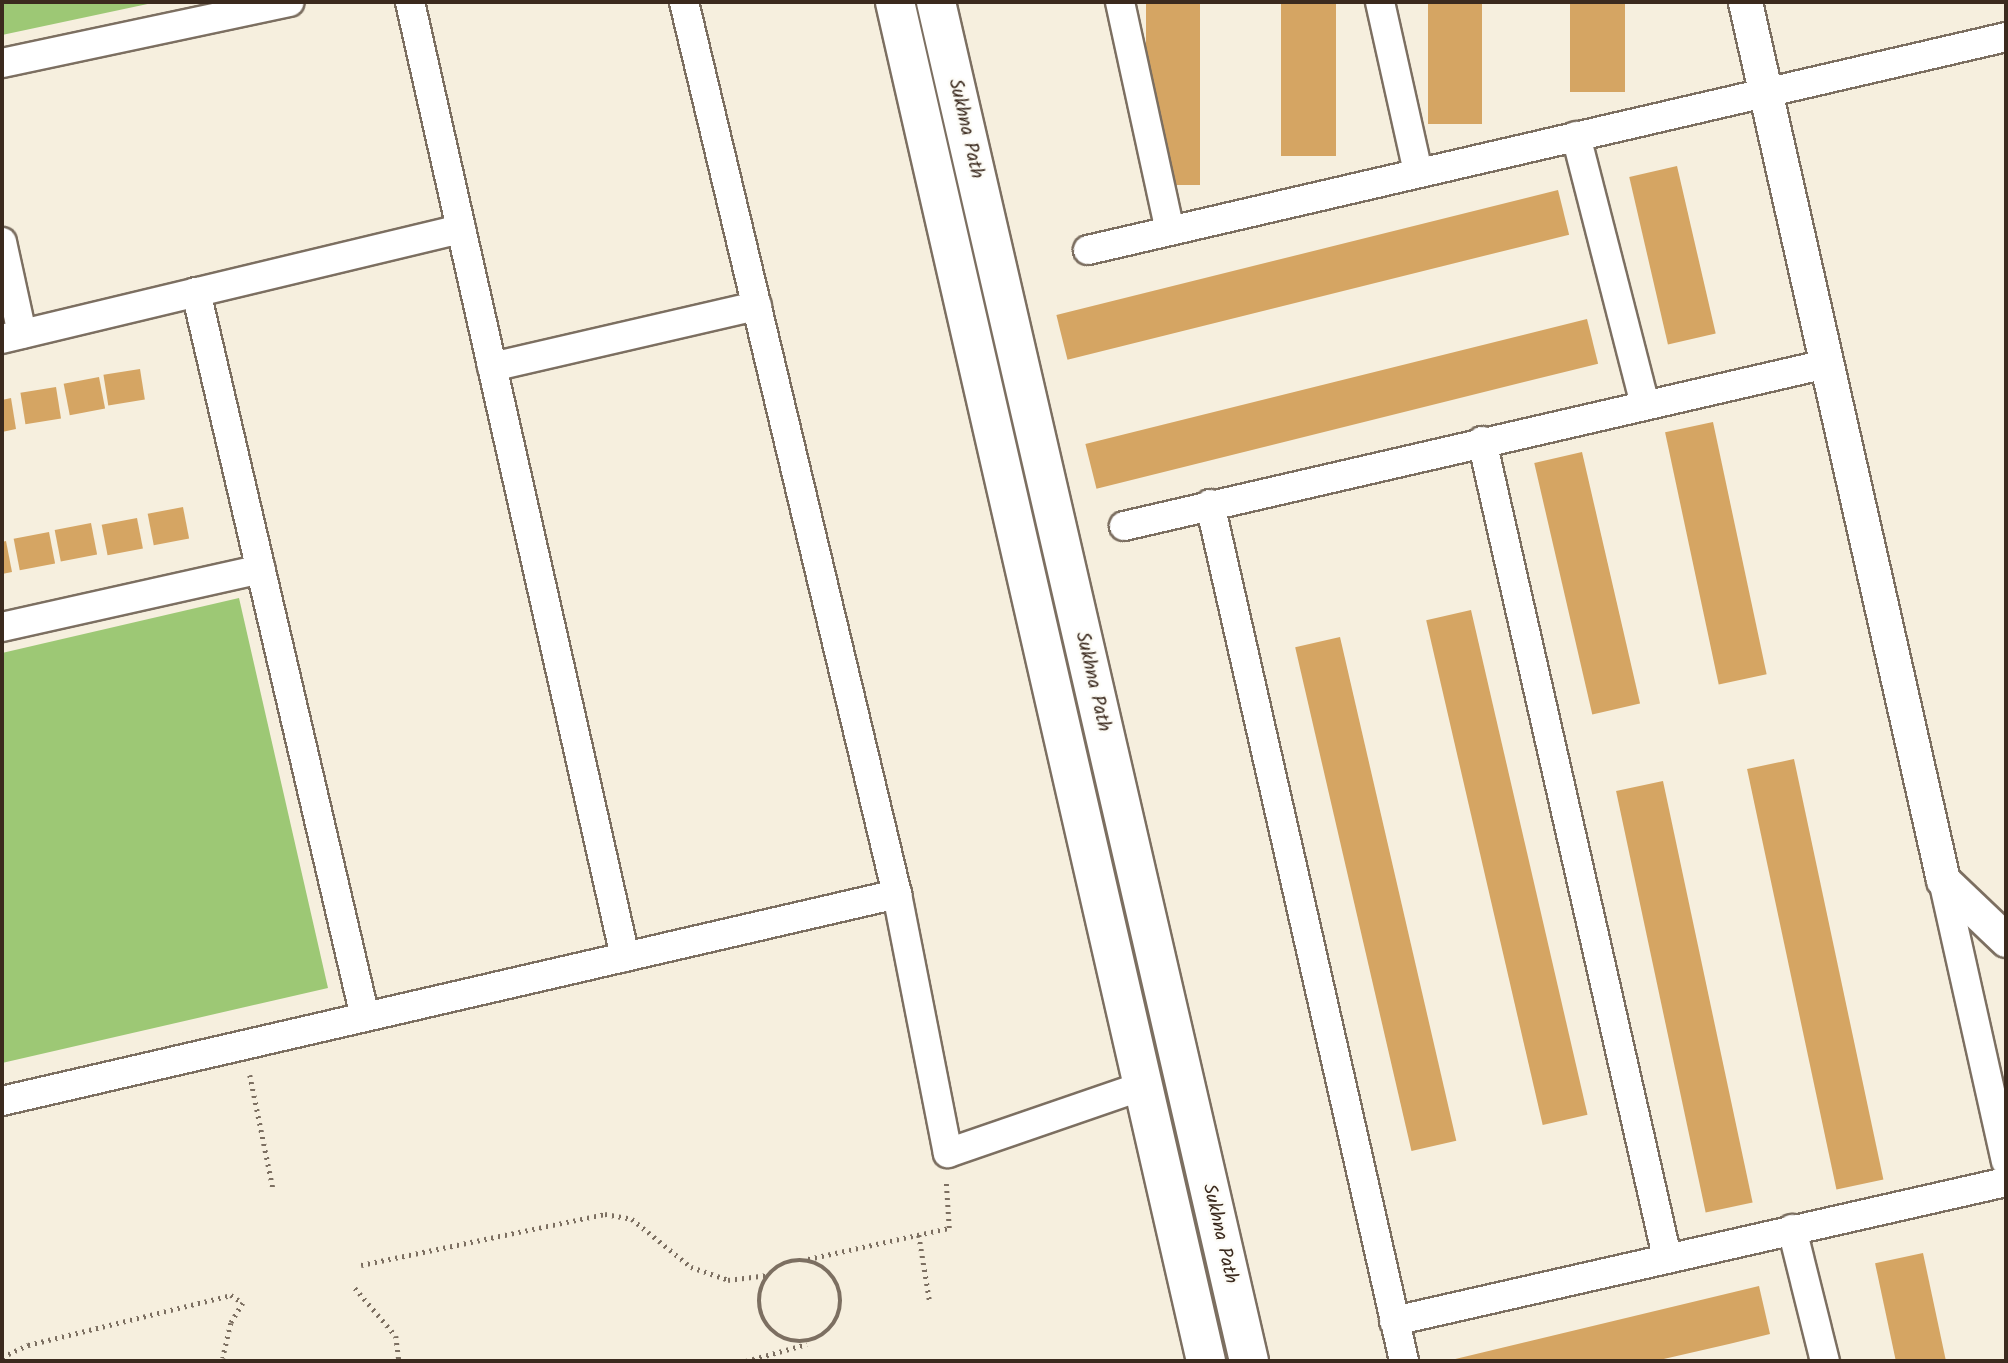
<!DOCTYPE html>
<style>
body{margin:0}
#map{position:relative;width:2008px;height:1363px;overflow:hidden;background:#f6efde;font-family:Kalam,sans-serif}
div>[style]{position:absolute}
.green>*{inset:0;background:#9dc875}
.building>*{inset:0;background:#d5a563;transform-origin:0 0}
.path>*{height:4.5px;margin-top:-2.25px;transform-origin:0;background:repeating-linear-gradient(90deg,#7c6f61 0 2px,transparent 0 7px)}
.path>.ring{margin:-2.25px;padding:0;box-sizing:content-box;background:none;border:4.5px solid #7c6f61;border-radius:50%}
.roads{filter:drop-shadow(2px 0 #7c6f61) drop-shadow(-2px 0 #7c6f61) drop-shadow(0 2px #7c6f61) drop-shadow(0 -2px #7c6f61)}
.minor>*{height:28px;margin:-14px;padding:0 14px;transform-origin:14px;border-radius:14px;background:#fff}
.tertiary>*{height:33px;margin:-16.5px;padding:0 16.5px;transform-origin:16.5px;border-radius:16.5px;background:#fff}
.secondary>*{height:38px;margin:-19px;padding:0 19px;transform-origin:19px;border-radius:19px;background:#fff}
span{translate:-50% -50%;white-space:nowrap;text-align:center;line-height:1.15;-webkit-text-stroke:5px #fdfcf7;paint-order:stroke}
.street-label{font-size:19px;color:#3b2a1e}
.frame{position:absolute;inset:0;border:4px solid #3b2a1e;pointer-events:none}
</style>
<div id="map">
<div class="green">
<div style="clip-path:polygon(2px 2px,157px 2px,2px 35px)"></div>
<div style="clip-path:polygon(239px 598px,328px 988px,2px 1063px,2px 653px)"></div>
</div>
<div class="building">
<div style="left:1146px;top:2px;width:54px;height:183px"></div>
<div style="left:1281px;top:2px;width:55px;height:154px"></div>
<div style="left:1428px;top:2px;width:54px;height:122px"></div>
<div style="left:1570px;top:2px;width:55px;height:90px"></div>
<div style="left:1677px;top:166px;width:172px;height:49px;rotate:77deg"></div>
<div style="left:1558px;top:190px;width:46px;height:517px;rotate:76deg"></div>
<div style="left:1587px;top:319px;width:46px;height:517px;rotate:76deg"></div>
<div style="left:140px;top:369px;width:31px;height:37px;rotate:81deg"></div>
<div style="left:99px;top:377px;width:32px;height:36px;rotate:79deg"></div>
<div style="left:56px;top:387px;width:32px;height:36px;rotate:81deg"></div>
<div style="clip-path:polygon(11px 398px,16px 429px,2px 432px,2px 400px)"></div>
<div style="left:1713px;top:422px;width:258px;height:49px;rotate:78deg"></div>
<div style="left:1582px;top:452px;width:258px;height:49px;rotate:77deg"></div>
<div style="left:183px;top:507px;width:32px;height:36px;rotate:79deg"></div>
<div style="left:137px;top:518px;width:31px;height:36px;rotate:79deg"></div>
<div style="left:91px;top:523px;width:32px;height:37px;rotate:79deg"></div>
<div style="left:49px;top:532px;width:32px;height:36px;rotate:79deg"></div>
<div style="clip-path:polygon(6px 541px,12px 572px,2px 574px,2px 542px)"></div>
<div style="left:1471px;top:610px;width:518px;height:46px;rotate:77deg"></div>
<div style="left:1340px;top:637px;width:517px;height:46px;rotate:77deg"></div>
<div style="left:1794px;top:759px;width:430px;height:48px;rotate:78deg"></div>
<div style="left:1663px;top:781px;width:431px;height:48px;rotate:78deg"></div>
<div style="left:1923px;top:1253px;width:110px;height:49px;rotate:78deg"></div>
<div style="clip-path:polygon(1759px 1286px,1770px 1334px,1729px 1344px,1655px 1361px,1447px 1361px)"></div>
</div>
<div class="path">
<div style="left:250px;top:1075px;width:115px;rotate:78.5deg"></div>
<div style="left:919px;top:1235px;width:69px;rotate:80.8deg"></div>
<div style="left:808px;top:1259px;width:144px;rotate:-12.4deg"></div>
<div style="left:949px;top:1228px;width:46px;rotate:-93.7deg"></div>
<div class="ring" style="left:759px;top:1260px;width:77.5px;height:77.5px"></div>
<div style="left:361px;top:1265px;width:249px;rotate:-11.8deg"></div>
<div style="left:605px;top:1214px;width:27px;rotate:10deg"></div>
<div style="left:632px;top:1219px;width:76px;rotate:39.1deg"></div>
<div style="left:691px;top:1267px;width:39px;rotate:19deg"></div>
<div style="left:728px;top:1280px;width:40px;rotate:-7.1deg"></div>
<div style="left:355px;top:1288px;width:63px;rotate:49.5deg"></div>
<div style="left:396px;top:1336px;width:25px;rotate:83deg"></div>
<div style="left:2px;top:1357px;width:29px;rotate:-25deg"></div>
<div style="left:28px;top:1345px;width:209px;rotate:-13.8deg"></div>
<div style="left:231px;top:1295px;width:14px;rotate:34deg"></div>
<div style="left:243px;top:1303px;width:23px;rotate:121deg"></div>
<div style="left:231px;top:1323px;width:36px;rotate:103deg"></div>
<div style="left:746px;top:1361px;width:63px;rotate:-15.6deg"></div>
</div>
<div class="roads">
<div class="minor">
<div style="left:410px;top:2px;width:979px;rotate:77.31deg"></div>
<div style="left:684px;top:2px;width:917px;rotate:76.57deg"></div>
<div style="left:897px;top:894px;width:264px;rotate:78.9deg"></div>
<div style="left:948px;top:1153px;width:206px;rotate:-19deg"></div>
<div style="left:1120px;top:2px;width:234px;rotate:77.7deg"></div>
<div style="left:1380px;top:2px;width:174px;rotate:77.4deg"></div>
<div style="left:2px;top:63px;width:294px;rotate:-12deg"></div>
<div style="left:1576px;top:136px;width:277px;rotate:75.6deg"></div>
<div style="left:2px;top:242px;width:94px;rotate:77.7deg"></div>
<div style="left:1088px;top:250px;width:942px;rotate:-13.06deg"></div>
<div style="left:196px;top:292px;width:744px;rotate:76.88deg"></div>
<div style="left:2px;top:339px;width:472px;rotate:-13.5deg"></div>
<div style="left:492px;top:367px;width:272px;rotate:-13deg"></div>
<div style="left:1482px;top:441px;width:837px;rotate:77.23deg"></div>
<div style="left:1210px;top:504px;width:879px;rotate:77.24deg"></div>
<div style="left:1124px;top:526px;width:720px;rotate:-12.99deg"></div>
<div style="left:2px;top:627px;width:265px;rotate:-12.6deg"></div>
<div style="left:1943px;top:880px;width:288px;rotate:77.4deg"></div>
<div style="left:2px;top:1101px;width:919px;rotate:-13.02deg"></div>
<div style="left:1792px;top:1229px;width:136px;rotate:76deg"></div>
<div style="left:1394px;top:1321px;width:628px;rotate:-12.8deg"></div>
</div>
<div class="tertiary">
<div style="left:1745px;top:2px;width:900px;rotate:77.29deg"></div>
<div style="left:1943px;top:880px;width:87px;rotate:43.6deg"></div>
</div>
<div class="secondary">
<div style="left:895px;top:2px;width:1394px;rotate:77.11deg"></div>
<div style="left:936px;top:2px;width:1395px;rotate:77.03deg"></div>
</div>
</div>
<div class="street-label">
<span style="left:965px;top:129px;rotate:77deg">Sukhna Path</span>
<span style="left:1092px;top:682px;rotate:77deg">Sukhna Path</span>
<span style="left:1219px;top:1234px;rotate:77deg">Sukhna Path</span>
</div>
<div class="frame"></div>
</div>
